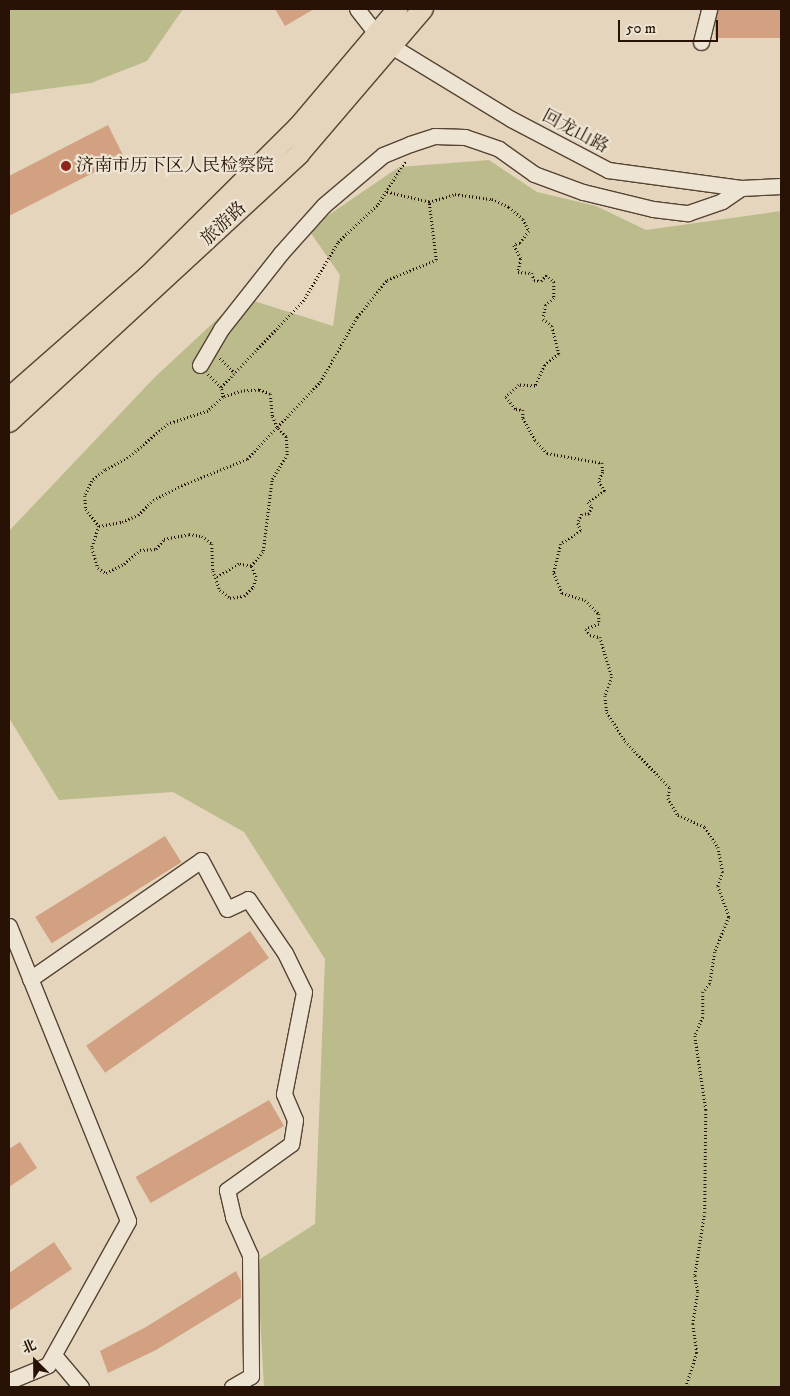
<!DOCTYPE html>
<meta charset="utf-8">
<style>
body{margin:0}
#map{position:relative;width:790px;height:1396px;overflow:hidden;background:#e4d5bc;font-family:"IM FELL DW Pica","Noto Serif SC",serif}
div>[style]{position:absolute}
.green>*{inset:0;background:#bcbb8b}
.building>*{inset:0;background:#d2a181;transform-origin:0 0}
.path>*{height:2.5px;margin-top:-1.25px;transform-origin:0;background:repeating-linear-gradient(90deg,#271205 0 1px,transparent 0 3.5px)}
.roads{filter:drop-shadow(1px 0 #564333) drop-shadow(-1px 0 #564333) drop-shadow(0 1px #564333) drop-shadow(0 -1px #564333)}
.minor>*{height:15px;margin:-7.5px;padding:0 7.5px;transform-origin:7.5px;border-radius:7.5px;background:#ede4d3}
.major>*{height:20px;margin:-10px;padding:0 10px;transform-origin:10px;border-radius:10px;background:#e4d5bc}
.dots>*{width:14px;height:14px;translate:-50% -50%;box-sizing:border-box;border:2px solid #ede4d3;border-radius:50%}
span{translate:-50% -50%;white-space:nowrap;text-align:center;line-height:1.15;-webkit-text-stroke:4.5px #ede4d3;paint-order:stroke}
.street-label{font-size:18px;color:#271205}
.poi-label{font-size:18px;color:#271205}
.left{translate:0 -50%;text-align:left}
.frame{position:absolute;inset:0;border:10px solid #271205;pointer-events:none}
.north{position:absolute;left:10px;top:1336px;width:50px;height:50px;-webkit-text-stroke:4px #ede4d3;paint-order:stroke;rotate:337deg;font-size:14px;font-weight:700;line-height:20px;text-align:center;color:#271205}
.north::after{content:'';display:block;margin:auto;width:18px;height:22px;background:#271205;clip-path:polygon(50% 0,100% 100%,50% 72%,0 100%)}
.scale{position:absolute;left:618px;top:20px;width:100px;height:22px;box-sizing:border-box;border:2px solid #271205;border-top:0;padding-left:6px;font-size:15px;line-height:18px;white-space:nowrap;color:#271205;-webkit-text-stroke:4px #ede4d3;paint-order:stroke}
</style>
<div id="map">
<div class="green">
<div style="clip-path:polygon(9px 9px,183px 9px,147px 61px,91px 83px,9px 94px)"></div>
<div style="clip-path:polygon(489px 160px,537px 192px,596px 206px,646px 230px,781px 211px,781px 1387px,264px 1387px,257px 1261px,315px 1224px,325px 959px,244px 832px,173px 792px,59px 800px,9px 718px,9px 531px,155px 377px,241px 297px,333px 326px,340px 275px,308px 229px,399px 167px)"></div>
</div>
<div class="building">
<div style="clip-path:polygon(275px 9px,314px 9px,285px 26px)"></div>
<div style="left:781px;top:9px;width:29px;height:66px;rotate:90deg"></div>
<div style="clip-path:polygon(108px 125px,124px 157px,9px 216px,9px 176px)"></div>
<div style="left:165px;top:836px;width:31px;height:153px;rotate:58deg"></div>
<div style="left:250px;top:931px;width:33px;height:200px;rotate:55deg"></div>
<div style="left:269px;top:1100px;width:30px;height:154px;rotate:60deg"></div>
<div style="clip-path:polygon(20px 1142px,37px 1168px,9px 1187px,9px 1149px)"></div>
<div style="clip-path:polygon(54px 1242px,72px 1269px,9px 1311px,9px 1273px)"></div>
<div style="clip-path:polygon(236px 1271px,241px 1281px,241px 1298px,156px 1350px,108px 1373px,100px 1351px,146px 1327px)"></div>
</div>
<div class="path">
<div style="left:429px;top:202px;width:27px;rotate:-17deg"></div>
<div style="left:455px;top:194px;width:37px;rotate:8deg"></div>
<div style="left:492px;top:199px;width:19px;rotate:25deg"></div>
<div style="left:509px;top:207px;width:18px;rotate:41deg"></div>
<div style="left:523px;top:219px;width:13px;rotate:63deg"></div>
<div style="left:529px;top:231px;width:15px;rotate:127deg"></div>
<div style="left:520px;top:243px;width:6px;rotate:162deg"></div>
<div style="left:514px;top:245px;width:16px;rotate:63deg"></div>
<div style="left:521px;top:259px;width:13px;rotate:103deg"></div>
<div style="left:518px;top:272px;width:14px;rotate:4deg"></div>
<div style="left:532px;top:273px;width:7px;rotate:74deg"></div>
<div style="left:534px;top:280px;width:7px;rotate:8deg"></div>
<div style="left:541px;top:281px;width:8px;rotate:-50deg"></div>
<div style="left:546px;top:275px;width:11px;rotate:41deg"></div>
<div style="left:554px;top:282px;width:16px;rotate:90deg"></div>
<div style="left:554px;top:298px;width:11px;rotate:139deg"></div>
<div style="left:546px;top:305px;width:14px;rotate:102deg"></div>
<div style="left:543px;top:319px;width:11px;rotate:38deg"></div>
<div style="left:552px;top:326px;width:29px;rotate:76deg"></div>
<div style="left:559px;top:354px;width:18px;rotate:142deg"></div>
<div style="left:545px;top:365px;width:23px;rotate:115deg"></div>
<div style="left:535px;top:386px;width:16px;rotate:-176deg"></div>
<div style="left:519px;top:385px;width:18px;rotate:137deg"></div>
<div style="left:506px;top:397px;width:16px;rotate:50deg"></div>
<div style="left:516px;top:409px;width:7px;rotate:8deg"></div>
<div style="left:523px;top:410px;width:8px;rotate:90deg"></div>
<div style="left:523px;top:418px;width:25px;rotate:61deg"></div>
<div style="left:535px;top:440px;width:18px;rotate:47deg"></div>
<div style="left:547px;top:453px;width:56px;rotate:10.3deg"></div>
<div style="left:602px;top:463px;width:9px;rotate:84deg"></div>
<div style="left:603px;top:472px;width:10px;rotate:114deg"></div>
<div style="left:599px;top:481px;width:12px;rotate:59deg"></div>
<div style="left:605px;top:491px;width:20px;rotate:147deg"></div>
<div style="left:588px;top:502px;width:6px;rotate:51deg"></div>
<div style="left:592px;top:507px;width:8px;rotate:113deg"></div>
<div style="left:589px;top:514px;width:7px;rotate:180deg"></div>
<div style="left:582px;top:514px;width:10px;rotate:114deg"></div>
<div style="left:578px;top:523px;width:9px;rotate:69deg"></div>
<div style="left:581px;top:531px;width:24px;rotate:147deg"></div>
<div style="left:561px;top:544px;width:30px;rotate:104deg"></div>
<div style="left:554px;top:573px;width:22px;rotate:68deg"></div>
<div style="left:562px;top:593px;width:24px;rotate:17deg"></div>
<div style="left:585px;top:600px;width:20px;rotate:45deg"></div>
<div style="left:599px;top:614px;width:10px;rotate:90deg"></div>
<div style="left:599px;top:624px;width:14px;rotate:159deg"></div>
<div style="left:586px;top:629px;width:7px;rotate:56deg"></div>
<div style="left:590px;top:635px;width:10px;rotate:11deg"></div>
<div style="left:600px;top:637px;width:42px;rotate:73.3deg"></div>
<div style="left:612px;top:677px;width:20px;rotate:110deg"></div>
<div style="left:605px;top:696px;width:16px;rotate:83deg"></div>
<div style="left:607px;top:712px;width:34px;rotate:58deg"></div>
<div style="left:625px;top:741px;width:65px;rotate:46.2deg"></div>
<div style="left:670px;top:788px;width:10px;rotate:101deg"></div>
<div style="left:668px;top:798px;width:20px;rotate:60deg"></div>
<div style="left:678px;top:815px;width:30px;rotate:24deg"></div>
<div style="left:705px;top:827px;width:24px;rotate:57deg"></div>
<div style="left:718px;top:847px;width:25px;rotate:79deg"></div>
<div style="left:723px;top:872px;width:15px;rotate:110deg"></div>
<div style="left:718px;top:886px;width:33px;rotate:70deg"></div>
<div style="left:729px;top:917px;width:38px;rotate:112deg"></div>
<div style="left:715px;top:952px;width:32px;rotate:99deg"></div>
<div style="left:710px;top:984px;width:11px;rotate:131deg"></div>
<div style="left:703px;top:992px;width:25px;rotate:90deg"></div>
<div style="left:703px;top:1017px;width:21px;rotate:113deg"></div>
<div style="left:695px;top:1036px;width:75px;rotate:81.5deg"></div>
<div style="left:706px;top:1110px;width:102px;rotate:90.6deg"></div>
<div style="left:705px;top:1212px;width:65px;rotate:98.9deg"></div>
<div style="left:695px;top:1276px;width:16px;rotate:79deg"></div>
<div style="left:698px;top:1292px;width:32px;rotate:99deg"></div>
<div style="left:693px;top:1324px;width:29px;rotate:82deg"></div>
<div style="left:697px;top:1353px;width:36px;rotate:108deg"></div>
<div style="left:220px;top:358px;width:21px;rotate:45deg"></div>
<div style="left:208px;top:374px;width:18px;rotate:45deg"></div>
<div style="left:223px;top:397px;width:10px;rotate:-101deg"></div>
<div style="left:221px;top:387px;width:119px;rotate:-46.4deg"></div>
<div style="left:303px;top:301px;width:69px;rotate:-59.3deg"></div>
<div style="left:338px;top:242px;width:55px;rotate:-43.5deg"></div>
<div style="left:378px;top:204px;width:52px;rotate:-57.5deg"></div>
<div style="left:99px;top:526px;width:23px;rotate:108deg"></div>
<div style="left:92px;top:548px;width:21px;rotate:73deg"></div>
<div style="left:98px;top:568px;width:9px;rotate:32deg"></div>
<div style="left:106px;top:573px;width:20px;rotate:-27deg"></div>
<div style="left:124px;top:564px;width:21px;rotate:-41deg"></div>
<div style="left:140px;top:550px;width:16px;rotate:-4deg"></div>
<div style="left:156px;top:549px;width:13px;rotate:-51deg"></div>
<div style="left:164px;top:539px;width:25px;rotate:-11deg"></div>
<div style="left:189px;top:534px;width:13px;rotate:9deg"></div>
<div style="left:202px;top:536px;width:13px;rotate:39deg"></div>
<div style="left:212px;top:544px;width:27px;rotate:88deg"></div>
<div style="left:213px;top:571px;width:20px;rotate:70deg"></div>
<div style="left:220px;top:590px;width:13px;rotate:39deg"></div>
<div style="left:230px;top:598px;width:14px;rotate:-8deg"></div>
<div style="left:244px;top:596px;width:13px;rotate:-45deg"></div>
<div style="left:253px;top:587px;width:10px;rotate:-73deg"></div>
<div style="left:256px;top:577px;width:12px;rotate:-114deg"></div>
<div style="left:251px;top:566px;width:12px;rotate:-171deg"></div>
<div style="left:239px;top:564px;width:26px;rotate:149deg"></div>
<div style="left:251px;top:566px;width:19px;rotate:-51deg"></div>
<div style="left:263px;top:551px;width:73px;rotate:-82.9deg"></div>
<div style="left:272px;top:479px;width:28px;rotate:-58deg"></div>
<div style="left:287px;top:455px;width:18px;rotate:-93deg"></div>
<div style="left:286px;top:437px;width:13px;rotate:-132deg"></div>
<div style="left:277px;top:427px;width:12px;rotate:-114deg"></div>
<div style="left:272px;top:416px;width:22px;rotate:-95deg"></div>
<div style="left:270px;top:394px;width:12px;rotate:-160deg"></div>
<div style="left:259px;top:390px;width:17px;rotate:177deg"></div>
<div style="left:242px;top:391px;width:20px;rotate:162deg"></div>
<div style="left:223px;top:397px;width:21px;rotate:137deg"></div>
<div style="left:208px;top:411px;width:42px;rotate:162deg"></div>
<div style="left:168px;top:424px;width:52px;rotate:139.6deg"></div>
<div style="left:128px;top:458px;width:26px;rotate:152deg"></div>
<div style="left:105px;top:470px;width:17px;rotate:140deg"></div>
<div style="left:92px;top:481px;width:17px;rotate:115deg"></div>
<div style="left:85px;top:496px;width:13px;rotate:86deg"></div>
<div style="left:86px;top:509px;width:21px;rotate:53deg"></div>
<div style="left:99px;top:526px;width:23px;rotate:-10deg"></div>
<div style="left:122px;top:522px;width:17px;rotate:-24deg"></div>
<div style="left:138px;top:515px;width:21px;rotate:-45deg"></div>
<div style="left:153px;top:500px;width:28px;rotate:-27deg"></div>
<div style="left:178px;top:487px;width:74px;rotate:-22.1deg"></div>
<div style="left:247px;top:459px;width:44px;rotate:-46.8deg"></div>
<div style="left:277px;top:427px;width:62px;rotate:-46.3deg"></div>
<div style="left:320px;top:382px;width:75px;rotate:-60.4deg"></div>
<div style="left:357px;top:317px;width:48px;rotate:-51deg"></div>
<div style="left:387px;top:280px;width:53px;rotate:-22.2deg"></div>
<div style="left:436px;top:260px;width:58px;rotate:-96.9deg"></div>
<div style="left:429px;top:202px;width:44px;rotate:-166.9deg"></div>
</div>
<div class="roads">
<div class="minor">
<div style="left:357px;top:9px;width:33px;rotate:52deg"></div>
<div style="left:377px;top:35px;width:20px;rotate:37deg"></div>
<div style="left:393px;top:47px;width:138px;rotate:31.4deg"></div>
<div style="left:511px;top:119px;width:110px;rotate:27.7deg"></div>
<div style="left:608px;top:170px;width:134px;rotate:7.7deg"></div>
<div style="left:741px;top:188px;width:40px;rotate:-2.9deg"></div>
<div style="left:701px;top:42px;width:34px;rotate:-76deg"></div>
<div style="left:200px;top:365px;width:42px;rotate:-59.7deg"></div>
<div style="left:221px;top:329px;width:97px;rotate:-51.7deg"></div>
<div style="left:281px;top:253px;width:64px;rotate:-48.1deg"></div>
<div style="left:324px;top:205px;width:77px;rotate:-40.3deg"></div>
<div style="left:383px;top:155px;width:29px;rotate:-22deg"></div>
<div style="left:410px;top:144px;width:26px;rotate:-18deg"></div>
<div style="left:435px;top:136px;width:30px;rotate:2deg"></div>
<div style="left:465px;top:137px;width:36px;rotate:19deg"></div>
<div style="left:499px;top:149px;width:43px;rotate:35.5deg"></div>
<div style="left:534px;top:174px;width:52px;rotate:20.2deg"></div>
<div style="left:583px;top:192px;width:72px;rotate:13.7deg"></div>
<div style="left:653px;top:209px;width:35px;rotate:7deg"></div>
<div style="left:688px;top:213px;width:36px;rotate:-19deg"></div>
<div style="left:722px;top:201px;width:23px;rotate:-34deg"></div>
<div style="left:9px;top:926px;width:318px;rotate:68deg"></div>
<div style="left:128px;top:1221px;width:165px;rotate:119.1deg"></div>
<div style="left:48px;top:1365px;width:42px;rotate:157.7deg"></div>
<div style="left:30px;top:979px;width:208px;rotate:-34.8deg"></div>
<div style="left:201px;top:860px;width:55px;rotate:62deg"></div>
<div style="left:227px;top:909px;width:23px;rotate:-25deg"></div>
<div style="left:248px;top:899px;width:65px;rotate:55.6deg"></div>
<div style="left:285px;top:953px;width:43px;rotate:64deg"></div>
<div style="left:304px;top:992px;width:104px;rotate:101.1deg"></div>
<div style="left:284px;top:1094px;width:28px;rotate:67deg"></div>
<div style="left:295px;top:1120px;width:24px;rotate:99deg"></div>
<div style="left:291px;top:1144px;width:79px;rotate:144.3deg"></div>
<div style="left:227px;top:1190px;width:28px;rotate:77deg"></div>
<div style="left:233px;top:1217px;width:42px;rotate:65.9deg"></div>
<div style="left:250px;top:1255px;width:121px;rotate:89.5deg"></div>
<div style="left:251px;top:1376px;width:22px;rotate:150deg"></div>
<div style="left:54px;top:1355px;width:42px;rotate:49.8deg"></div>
</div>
<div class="major">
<div style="left:9px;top:398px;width:185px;rotate:-41.3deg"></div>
<div style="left:148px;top:276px;width:213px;rotate:-44.8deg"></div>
<div style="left:299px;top:126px;width:153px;rotate:-49.8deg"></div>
<div style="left:9px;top:422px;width:395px;rotate:-42.7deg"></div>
<div style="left:299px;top:154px;width:191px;rotate:-49.5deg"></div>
</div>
</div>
<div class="dots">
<div style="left:66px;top:166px;background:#8f2418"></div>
</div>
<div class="street-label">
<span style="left:575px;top:132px;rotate:28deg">回龙山路</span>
<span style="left:224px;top:224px;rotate:-43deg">旅游路</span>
</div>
<div class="poi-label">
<span class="left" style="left:76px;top:166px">济南市历下区人民检察院</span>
</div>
<div class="frame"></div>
<div class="north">北</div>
<div class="scale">50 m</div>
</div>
